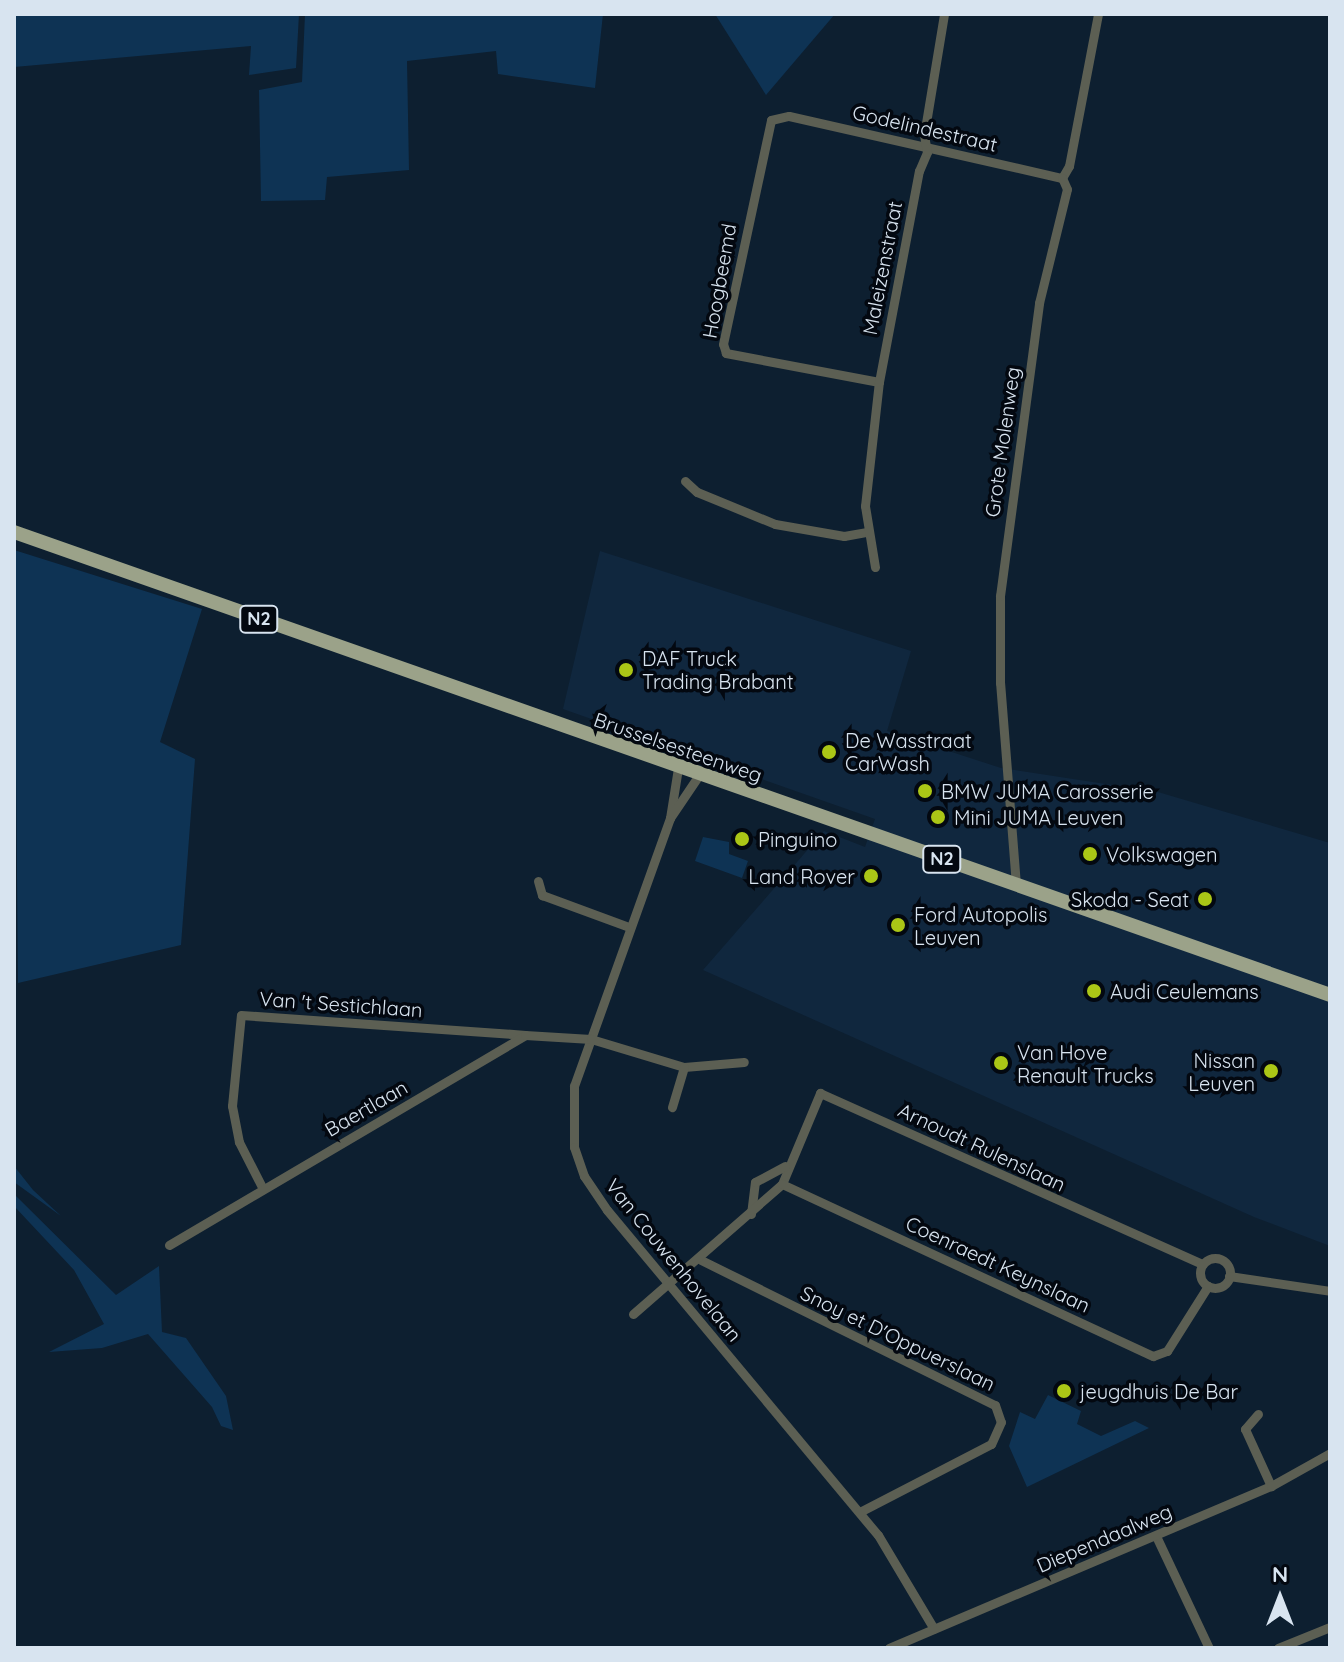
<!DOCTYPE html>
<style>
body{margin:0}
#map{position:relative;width:1344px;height:1662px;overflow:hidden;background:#0d1f30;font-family:Quicksand,sans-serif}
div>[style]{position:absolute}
.built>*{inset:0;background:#10273e}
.green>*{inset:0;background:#0e3354}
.minor>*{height:9px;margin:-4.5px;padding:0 4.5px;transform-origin:4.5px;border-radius:4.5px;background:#5c5f53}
.minor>.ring{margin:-4.5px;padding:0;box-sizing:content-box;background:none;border:9px solid #5c5f53;border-radius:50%}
.primary>*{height:14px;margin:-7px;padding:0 7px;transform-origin:7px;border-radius:7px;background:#9ba289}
.dots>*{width:22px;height:22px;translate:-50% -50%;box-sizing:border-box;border:4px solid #030810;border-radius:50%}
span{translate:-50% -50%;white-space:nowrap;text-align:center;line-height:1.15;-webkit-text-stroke:7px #030810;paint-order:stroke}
.shield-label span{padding:2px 6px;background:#030810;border:2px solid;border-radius:6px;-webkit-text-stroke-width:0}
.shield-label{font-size:18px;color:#d8e4f0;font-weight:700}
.street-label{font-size:20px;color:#d8e4f0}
.poi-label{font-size:20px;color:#d8e4f0}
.left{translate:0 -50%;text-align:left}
.right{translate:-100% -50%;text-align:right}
.frame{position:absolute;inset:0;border:16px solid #d8e4f0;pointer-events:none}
.north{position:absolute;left:1240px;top:1558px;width:80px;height:80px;-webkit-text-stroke:6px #030810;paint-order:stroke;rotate:0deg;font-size:22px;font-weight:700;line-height:32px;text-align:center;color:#d8e4f0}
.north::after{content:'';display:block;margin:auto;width:28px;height:36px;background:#d8e4f0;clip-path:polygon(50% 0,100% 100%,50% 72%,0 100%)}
</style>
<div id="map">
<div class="built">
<div style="clip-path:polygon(600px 551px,911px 651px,887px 731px,1001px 768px,1158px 792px,1330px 843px,1330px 1246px,1254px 1217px,703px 970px,824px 831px,865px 847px,875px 819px,563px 709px,553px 724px,563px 709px)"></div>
</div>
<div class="green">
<div style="clip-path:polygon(14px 14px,299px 14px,296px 68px,249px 75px,251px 46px,14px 67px)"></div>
<div style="clip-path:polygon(305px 14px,603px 14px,595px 88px,498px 74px,496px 51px,407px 61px,409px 170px,327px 177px,325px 200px,261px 201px,259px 90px,302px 82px)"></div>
<div style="clip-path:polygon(715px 14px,835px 14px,766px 95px)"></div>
<div style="clip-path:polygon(14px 550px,202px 609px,160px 742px,195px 759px,181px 945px,18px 983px)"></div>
<div style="clip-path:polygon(703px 837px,729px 842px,729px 854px,748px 861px,742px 878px,695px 861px)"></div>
<div style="clip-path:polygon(14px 1166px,33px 1190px,61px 1216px,14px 1182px)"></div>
<div style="clip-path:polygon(14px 1194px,116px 1295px,159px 1266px,162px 1332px,186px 1338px,226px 1396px,233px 1430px,221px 1426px,212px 1407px,148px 1334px,102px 1348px,49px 1352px,104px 1324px,74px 1270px,14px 1206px)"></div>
<div style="clip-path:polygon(1048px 1395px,1081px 1411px,1077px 1424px,1101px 1436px,1135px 1421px,1149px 1428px,1027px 1487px,1009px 1446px,1020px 1412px,1035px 1419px)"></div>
</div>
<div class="minor">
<div style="left:1062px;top:178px;width:14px;rotate:-60deg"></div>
<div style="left:1069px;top:166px;width:155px;rotate:-79.2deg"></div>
<div style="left:879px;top:382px;width:156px;rotate:-169.3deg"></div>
<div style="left:726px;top:353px;width:9px;rotate:-108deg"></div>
<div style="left:723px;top:344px;width:229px;rotate:-77.9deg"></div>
<div style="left:771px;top:120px;width:18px;rotate:-13deg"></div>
<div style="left:789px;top:116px;width:280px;rotate:12.8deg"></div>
<div style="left:685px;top:481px;width:16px;rotate:43deg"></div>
<div style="left:697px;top:492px;width:84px;rotate:22.3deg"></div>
<div style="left:775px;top:524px;width:70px;rotate:9.9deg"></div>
<div style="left:844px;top:536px;width:22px;rotate:-10deg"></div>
<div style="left:875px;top:567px;width:62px;rotate:-99.3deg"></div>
<div style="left:865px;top:506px;width:125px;rotate:-83.6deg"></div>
<div style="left:879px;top:382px;width:215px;rotate:-79.3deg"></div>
<div style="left:919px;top:171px;width:21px;rotate:-67deg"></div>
<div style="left:927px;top:152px;width:17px;rotate:-100deg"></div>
<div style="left:924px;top:135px;width:123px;rotate:-80.6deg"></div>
<div style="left:678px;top:768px;width:51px;rotate:99.1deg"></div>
<div style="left:670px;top:818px;width:285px;rotate:109.7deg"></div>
<div style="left:574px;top:1086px;width:61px;rotate:90deg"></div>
<div style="left:574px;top:1147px;width:31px;rotate:71deg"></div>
<div style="left:584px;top:1176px;width:41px;rotate:55.9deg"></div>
<div style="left:607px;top:1210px;width:423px;rotate:50.2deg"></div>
<div style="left:878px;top:1535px;width:109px;rotate:59.2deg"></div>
<div style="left:670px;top:818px;width:52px;rotate:-56deg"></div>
<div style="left:538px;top:881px;width:15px;rotate:74deg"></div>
<div style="left:542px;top:895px;width:93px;rotate:20.2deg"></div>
<div style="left:1016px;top:885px;width:203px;rotate:-94.5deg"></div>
<div style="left:1000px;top:683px;width:87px;rotate:-90deg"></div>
<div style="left:1000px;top:596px;width:296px;rotate:-82.4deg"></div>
<div style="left:1039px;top:303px;width:117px;rotate:-76.2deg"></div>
<div style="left:1067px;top:189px;width:12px;rotate:-114deg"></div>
<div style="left:684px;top:1067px;width:60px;rotate:-4.8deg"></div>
<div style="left:782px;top:1184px;width:99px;rotate:-67.3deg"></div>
<div style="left:820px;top:1093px;width:419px;rotate:24.1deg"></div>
<div style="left:263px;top:1189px;width:53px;rotate:-117.1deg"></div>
<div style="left:239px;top:1142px;width:37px;rotate:-101deg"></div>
<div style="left:232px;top:1106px;width:91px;rotate:-84.4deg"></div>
<div style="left:241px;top:1015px;width:285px;rotate:4deg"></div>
<div style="left:751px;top:1214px;width:32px;rotate:-83deg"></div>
<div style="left:755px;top:1182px;width:34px;rotate:-28deg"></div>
<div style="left:169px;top:1245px;width:413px;rotate:-30.5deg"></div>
<div style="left:525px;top:1035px;width:66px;rotate:3.5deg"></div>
<div style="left:591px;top:1039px;width:97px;rotate:16.8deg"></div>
<div style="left:684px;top:1067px;width:42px;rotate:106.7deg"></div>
<div class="ring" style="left:1200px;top:1258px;width:21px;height:21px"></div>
<div style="left:701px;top:1260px;width:328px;rotate:26.3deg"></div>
<div style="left:995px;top:1405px;width:18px;rotate:71deg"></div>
<div style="left:1001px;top:1422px;width:24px;rotate:114deg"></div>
<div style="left:991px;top:1444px;width:148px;rotate:152.6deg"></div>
<div style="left:1229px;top:1276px;width:102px;rotate:8.4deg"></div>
<div style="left:633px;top:1314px;width:198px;rotate:-41.1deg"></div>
<div style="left:782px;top:1184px;width:409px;rotate:24.9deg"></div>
<div style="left:1153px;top:1356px;width:15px;rotate:-20deg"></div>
<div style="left:1167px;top:1351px;width:77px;rotate:-57.8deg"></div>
<div style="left:1258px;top:1414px;width:20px;rotate:131deg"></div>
<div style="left:1245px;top:1429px;width:63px;rotate:65.5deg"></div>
<div style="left:1156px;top:1536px;width:124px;rotate:64.7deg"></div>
<div style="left:889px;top:1648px;width:415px;rotate:-23deg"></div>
<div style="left:1271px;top:1486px;width:68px;rotate:-29.2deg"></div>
<div style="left:1278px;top:1648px;width:56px;rotate:-22deg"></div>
</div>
<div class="primary">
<div style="left:14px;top:532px;width:1395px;rotate:19.38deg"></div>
</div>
<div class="dots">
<div style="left:626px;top:670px;background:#abc616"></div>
<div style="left:829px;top:752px;background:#abc616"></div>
<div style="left:925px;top:791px;background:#abc616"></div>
<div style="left:938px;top:817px;background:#abc616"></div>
<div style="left:742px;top:839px;background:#abc616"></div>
<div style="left:1090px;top:854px;background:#abc616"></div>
<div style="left:871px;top:876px;background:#abc616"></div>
<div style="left:1205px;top:899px;background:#abc616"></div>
<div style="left:898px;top:925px;background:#abc616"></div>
<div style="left:1094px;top:991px;background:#abc616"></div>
<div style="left:1001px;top:1063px;background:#abc616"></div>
<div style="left:1271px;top:1071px;background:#abc616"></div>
<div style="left:1064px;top:1391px;background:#abc616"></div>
</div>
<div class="shield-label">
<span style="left:259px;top:619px">N2</span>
<span style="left:942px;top:859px">N2</span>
</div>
<div class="street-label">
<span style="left:925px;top:128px;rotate:13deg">Godelindestraat</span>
<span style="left:882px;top:268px;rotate:-79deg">Maleizenstraat</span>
<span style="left:719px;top:281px;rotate:-80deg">Hoogbeemd</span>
<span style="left:1002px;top:442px;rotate:-82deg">Grote Molenweg</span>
<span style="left:678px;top:747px;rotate:19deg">Brusselsesteenweg</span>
<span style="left:341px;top:1004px;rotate:4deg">Van 't Sestichlaan</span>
<span style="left:366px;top:1108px;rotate:-30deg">Baertlaan</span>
<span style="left:982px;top:1147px;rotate:25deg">Arnoudt Rulenslaan</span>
<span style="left:674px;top:1260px;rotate:51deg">Van Couwenhovelaan</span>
<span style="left:998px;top:1264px;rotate:25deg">Coenraedt Keynslaan</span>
<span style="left:898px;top:1338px;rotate:26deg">Snoy et D'Oppuerslaan</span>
<span style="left:1104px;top:1538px;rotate:-23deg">Diependaalweg</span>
</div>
<div class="poi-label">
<span class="left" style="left:642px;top:670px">DAF Truck<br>Trading Brabant</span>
<span class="left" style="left:845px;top:752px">De Wasstraat<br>CarWash</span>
<span class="left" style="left:941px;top:791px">BMW JUMA Carosserie</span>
<span class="left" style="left:954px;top:817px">Mini JUMA Leuven</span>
<span class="left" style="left:758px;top:839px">Pinguino</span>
<span class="left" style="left:1106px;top:854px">Volkswagen</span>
<span class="right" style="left:855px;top:876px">Land Rover</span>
<span class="right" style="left:1189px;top:899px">Skoda - Seat</span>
<span class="left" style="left:914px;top:926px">Ford Autopolis<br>Leuven</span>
<span class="left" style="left:1110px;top:991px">Audi Ceulemans</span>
<span class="left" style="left:1017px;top:1064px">Van Hove<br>Renault Trucks</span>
<span class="right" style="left:1255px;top:1072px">Nissan<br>Leuven</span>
<span class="left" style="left:1080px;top:1391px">jeugdhuis De Bar</span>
</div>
<div class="frame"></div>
<div class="north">N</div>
</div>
